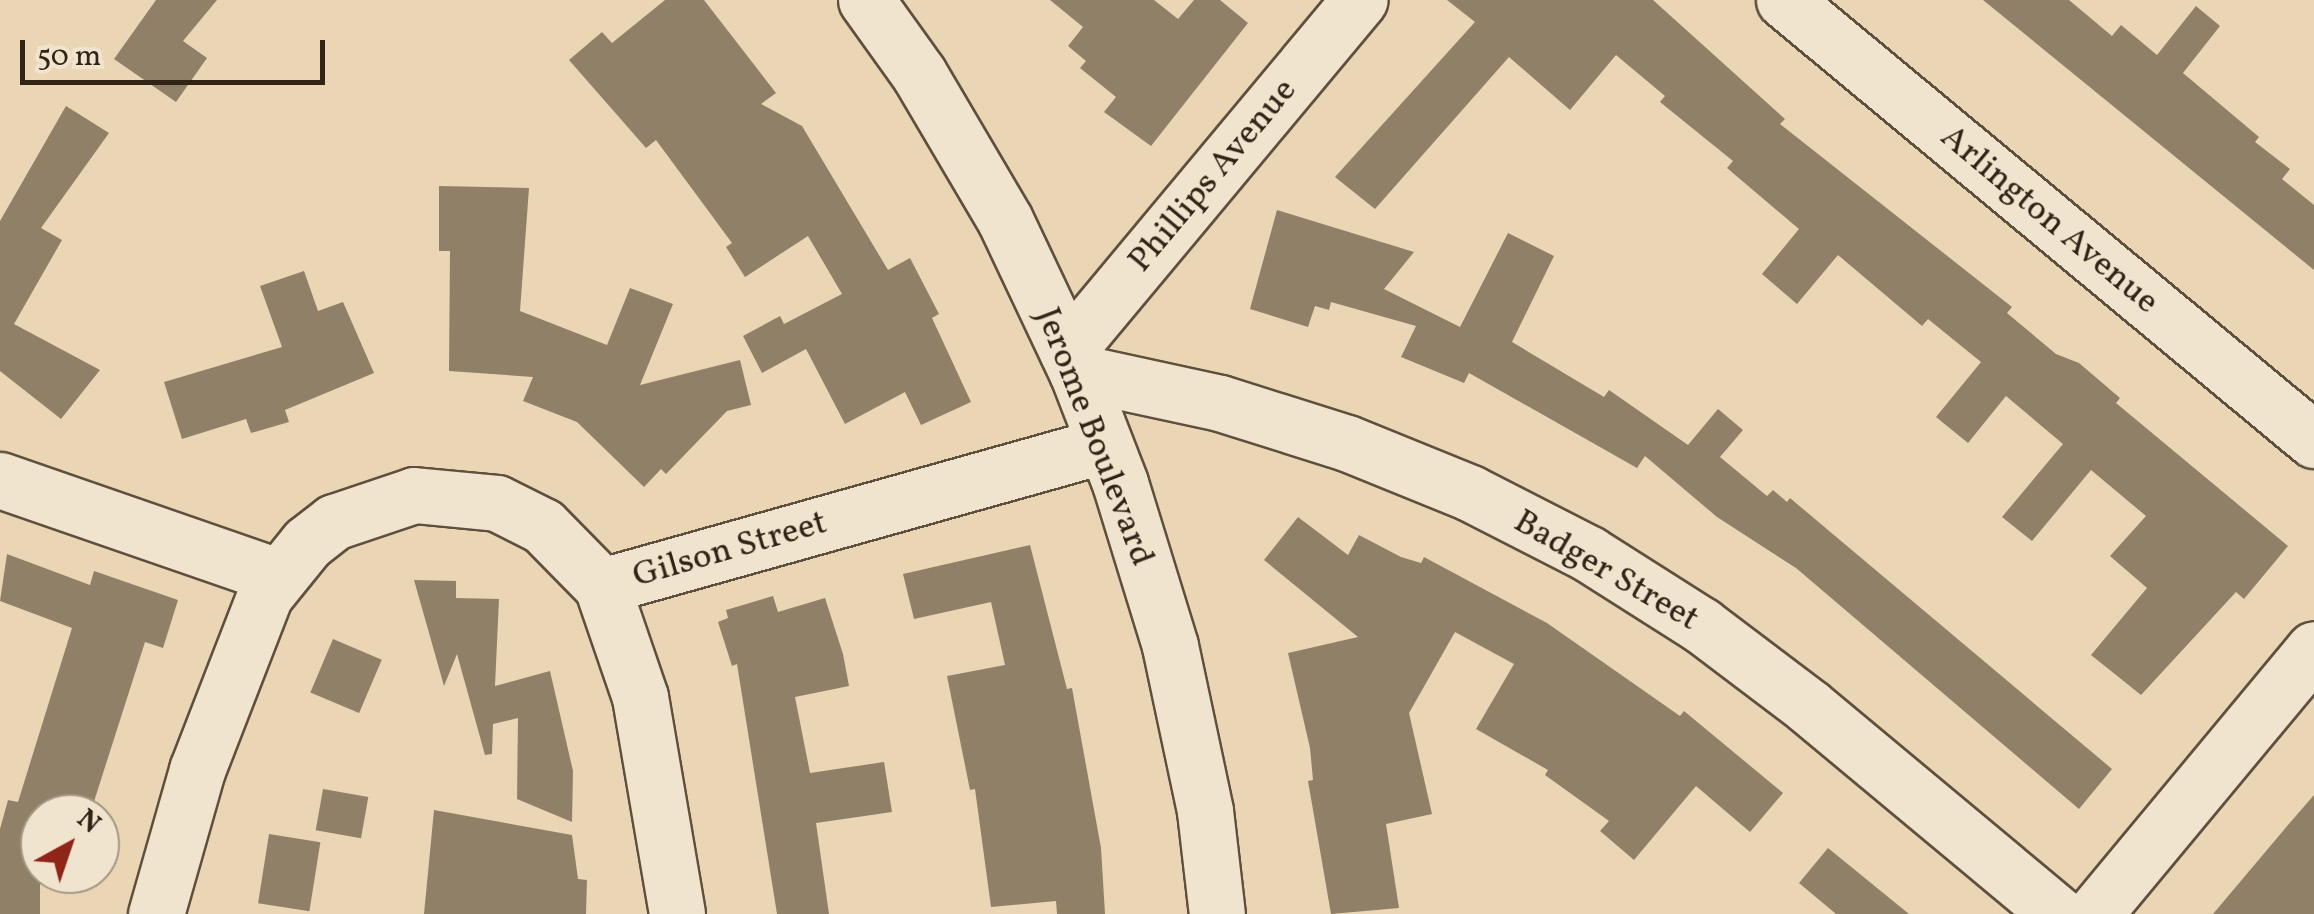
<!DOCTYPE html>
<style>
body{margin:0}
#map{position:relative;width:2314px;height:914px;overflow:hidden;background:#ead5b4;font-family:Vollkorn,serif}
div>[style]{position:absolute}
.building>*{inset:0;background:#918068;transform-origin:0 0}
.roads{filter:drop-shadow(2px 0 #5f503e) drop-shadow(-2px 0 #5f503e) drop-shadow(0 2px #5f503e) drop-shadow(0 -2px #5f503e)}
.minor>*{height:55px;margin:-27.5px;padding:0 27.5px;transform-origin:27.5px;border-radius:27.5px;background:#f1e4ce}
span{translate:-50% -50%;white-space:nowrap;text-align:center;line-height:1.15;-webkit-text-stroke:10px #f1e4ce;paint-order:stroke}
.street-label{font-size:35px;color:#312316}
.north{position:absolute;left:20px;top:794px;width:100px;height:100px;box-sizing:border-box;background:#f1e4ce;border:2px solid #a49784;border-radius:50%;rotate:40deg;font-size:28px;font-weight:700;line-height:40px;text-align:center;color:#312316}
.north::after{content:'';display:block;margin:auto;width:35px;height:45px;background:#8f2418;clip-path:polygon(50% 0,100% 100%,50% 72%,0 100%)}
.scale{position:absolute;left:20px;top:40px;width:305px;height:45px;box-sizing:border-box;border:5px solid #312316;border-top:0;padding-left:12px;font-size:30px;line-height:35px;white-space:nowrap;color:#312316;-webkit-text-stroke:8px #f1e4ce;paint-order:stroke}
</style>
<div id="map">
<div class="building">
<div style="clip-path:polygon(156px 0,217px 0,183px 41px,207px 58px,176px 102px,114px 59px)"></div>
<div style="clip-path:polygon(665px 0,704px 0,776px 93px,761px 104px,802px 126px,888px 270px,910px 258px,939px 314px,932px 318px,971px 402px,921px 425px,905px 392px,845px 424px,806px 349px,762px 373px,743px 336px,780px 316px,784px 324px,842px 294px,808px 236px,745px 277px,726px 247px,732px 243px,656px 140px,646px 148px,569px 60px,602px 32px,612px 43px)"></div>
<div style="clip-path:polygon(1050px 0,1154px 0,1178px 19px,1194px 0,1220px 0,1248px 23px,1151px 146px,1104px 112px,1116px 97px,1080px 68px,1086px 61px,1068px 46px,1083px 27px)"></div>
<div style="clip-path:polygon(1447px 0,1653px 0,1785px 119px,1780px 124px,2012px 307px,2007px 313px,2056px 354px,2079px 363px,2120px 398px,2116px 403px,2288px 546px,2244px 599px,2236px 592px,2141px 695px,2091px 655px,2147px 588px,2110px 556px,2146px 516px,2091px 470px,2032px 541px,2002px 517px,2063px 444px,2006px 396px,1968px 443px,1936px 417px,1981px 362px,1928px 319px,1922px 326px,1838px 255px,1797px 304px,1762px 274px,1799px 229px,1727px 168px,1733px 161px,1660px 102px,1665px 96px,1616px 55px,1570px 110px,1509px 57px,1375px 209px,1335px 177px,1475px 22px)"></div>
<div style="clip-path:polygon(1983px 0,2069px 0,2112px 36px,2121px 25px,2157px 55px,2196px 6px,2220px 26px,2183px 73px,2259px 137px,2255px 142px,2290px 169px,2282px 179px,2314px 205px,2314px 270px)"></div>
<div style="clip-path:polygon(66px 106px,109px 133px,41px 228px,62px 240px,14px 324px,100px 370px,61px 419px,0 371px,0 221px)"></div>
<div style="clip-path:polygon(439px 186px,529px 188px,520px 311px,607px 345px,630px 288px,673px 304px,640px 385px,740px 360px,751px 405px,727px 411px,666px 474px,661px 469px,644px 487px,577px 422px,523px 401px,533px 377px,449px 371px,450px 251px,439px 251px)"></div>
<div style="clip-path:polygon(1277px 210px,1414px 252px,1384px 289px,1460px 327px,1508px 233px,1554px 256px,1512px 342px,1604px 397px,1609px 390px,1688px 445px,1718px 409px,1743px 430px,1720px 457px,1767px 496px,1773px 490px,1787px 502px,1790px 498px,2112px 769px,2079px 809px,1796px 568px,1717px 517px,1645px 456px,1637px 468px,1469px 373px,1464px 383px,1401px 357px,1416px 326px,1331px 302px,1329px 310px,1315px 306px,1308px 327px,1250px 309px)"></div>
<div style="clip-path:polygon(304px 271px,318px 311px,343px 302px,374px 373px,285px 410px,289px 422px,251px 433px,246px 419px,182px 439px,164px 382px,282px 347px,260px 286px)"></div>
<div style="clip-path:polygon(1298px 517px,1348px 555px,1359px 535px,1401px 557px,1421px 563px,1424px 557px,1547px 623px,1680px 716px,1684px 711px,1783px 793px,1750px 832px,1696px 786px,1634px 860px,1600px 831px,1609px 821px,1545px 775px,1548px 770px,1476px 729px,1514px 664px,1455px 632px,1409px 713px,1432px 814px,1386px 824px,1399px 908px,1331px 914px,1308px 781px,1313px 780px,1310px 748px,1288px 653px,1358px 637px,1264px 560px)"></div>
<div style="clip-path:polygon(1030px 545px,1067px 689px,1072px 688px,1101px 848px,1105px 914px,1057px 914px,1056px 901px,991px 907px,975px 789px,970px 790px,947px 676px,1005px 665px,991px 602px,914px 619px,903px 574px)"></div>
<div style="clip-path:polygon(7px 554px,90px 585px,94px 571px,178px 600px,163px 648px,145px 642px,90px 814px,40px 814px,40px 914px,0 914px,0 829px,8px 800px,18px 802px,72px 628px,0 601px)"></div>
<div style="clip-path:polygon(414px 580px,456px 581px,456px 598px,499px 599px,495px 686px,550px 671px,573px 771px,572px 822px,517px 799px,518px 718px,493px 724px,492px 754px,485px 755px,457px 654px,444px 686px)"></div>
<div style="clip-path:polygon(773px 596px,778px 612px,825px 598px,843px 654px,849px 686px,795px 697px,810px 773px,884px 762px,892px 812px,816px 823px,829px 914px,777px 914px,737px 664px,732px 666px,718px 622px,728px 618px,726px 610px)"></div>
<div style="left:333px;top:639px;width:53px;height:58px;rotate:23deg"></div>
<div style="left:323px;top:789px;width:46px;height:42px;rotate:10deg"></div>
<div style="clip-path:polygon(2314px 795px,2314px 914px,2213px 914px,2288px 825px)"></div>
<div style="clip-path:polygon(434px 810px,572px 835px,578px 879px,587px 880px,586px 914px,424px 914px)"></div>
<div style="left:269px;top:834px;width:52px;height:70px;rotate:9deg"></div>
<div style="clip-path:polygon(1828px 848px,1909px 914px,1836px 914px,1799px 883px)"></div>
</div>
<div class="roads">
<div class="minor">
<div style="left:866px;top:0;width:91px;rotate:54.4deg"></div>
<div style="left:919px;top:74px;width:169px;rotate:59.5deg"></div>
<div style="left:1005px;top:220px;width:168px;rotate:64.7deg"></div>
<div style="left:1077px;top:372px;width:119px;rotate:68.8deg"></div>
<div style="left:1120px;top:483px;width:170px;rotate:72.9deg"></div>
<div style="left:1170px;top:646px;width:169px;rotate:78deg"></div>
<div style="left:1205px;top:811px;width:104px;rotate:83.4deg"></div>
<div style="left:1784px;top:0;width:689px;rotate:39.7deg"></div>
<div style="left:1067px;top:351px;width:457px;rotate:-50.2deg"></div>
<div style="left:1077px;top:372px;width:146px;rotate:12.2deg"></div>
<div style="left:1220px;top:403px;width:133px;rotate:17.5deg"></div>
<div style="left:1347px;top:443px;width:133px;rotate:22.1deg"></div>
<div style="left:1470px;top:493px;width:134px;rotate:27.1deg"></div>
<div style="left:1589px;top:554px;width:133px;rotate:32.4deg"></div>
<div style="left:1701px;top:625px;width:134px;rotate:37.1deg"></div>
<div style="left:1808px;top:706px;width:325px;rotate:39.8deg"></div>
<div style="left:0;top:480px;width:293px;rotate:19.1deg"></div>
<div style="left:602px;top:586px;width:522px;rotate:-15.66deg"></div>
<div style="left:156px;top:914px;width:150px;rotate:-74.1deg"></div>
<div style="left:197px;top:770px;width:188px;rotate:-68.8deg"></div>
<div style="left:265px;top:595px;width:67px;rotate:-51.1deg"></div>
<div style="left:307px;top:543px;width:34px;rotate:-38deg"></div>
<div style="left:334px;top:522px;width:84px;rotate:-18.6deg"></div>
<div style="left:414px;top:495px;width:83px;rotate:5.5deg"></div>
<div style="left:497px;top:503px;width:51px;rotate:26.6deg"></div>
<div style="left:543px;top:526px;width:84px;rotate:45.5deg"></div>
<div style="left:602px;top:586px;width:117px;rotate:71.1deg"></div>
<div style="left:640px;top:697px;width:220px;rotate:80.3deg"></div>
<div style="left:2094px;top:914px;width:344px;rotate:-50.3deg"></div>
</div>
</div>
<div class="street-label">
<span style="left:1213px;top:176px;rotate:-50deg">Phillips Avenue</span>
<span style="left:2049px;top:220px;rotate:40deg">Arlington Avenue</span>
<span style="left:1094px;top:437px;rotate:69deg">Jerome Boulevard</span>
<span style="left:730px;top:550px;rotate:-16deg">Gilson Street</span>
<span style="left:1606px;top:571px;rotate:30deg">Badger Street</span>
</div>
<div class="north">N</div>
<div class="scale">50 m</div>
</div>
